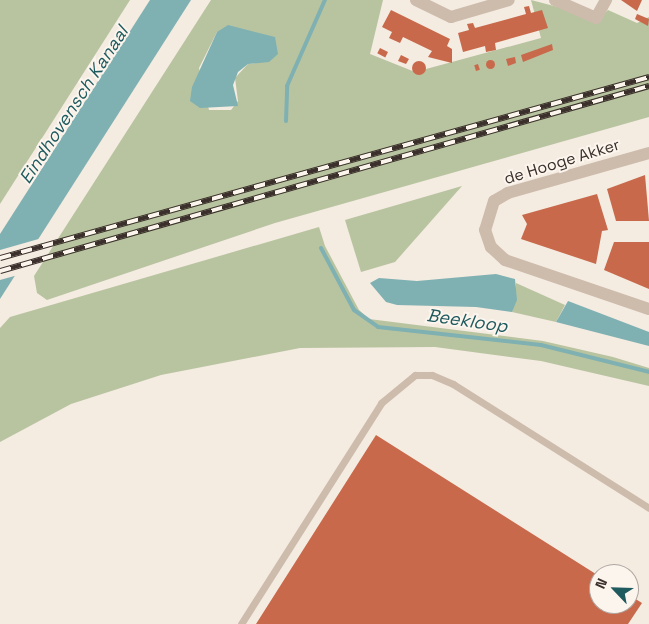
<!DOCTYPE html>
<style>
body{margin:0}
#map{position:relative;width:649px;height:624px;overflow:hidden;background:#f4ebe1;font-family:"Space Grotesk",sans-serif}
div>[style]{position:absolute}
.green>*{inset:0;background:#b8c4a0}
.water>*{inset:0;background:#7fb0b2}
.pier>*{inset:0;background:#f4ebe1}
.stream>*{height:4px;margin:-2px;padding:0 2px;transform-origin:2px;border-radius:2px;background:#7fb0b2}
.building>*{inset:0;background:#c8694b;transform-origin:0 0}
.round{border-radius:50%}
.lane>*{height:7px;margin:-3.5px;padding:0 3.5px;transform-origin:3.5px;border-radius:3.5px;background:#cdbbac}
.street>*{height:12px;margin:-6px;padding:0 6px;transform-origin:6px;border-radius:6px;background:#cdbbac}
.rail>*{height:5.5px;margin-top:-2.75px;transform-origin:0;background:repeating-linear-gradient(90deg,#fbf5ee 0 11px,#3b302b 0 22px);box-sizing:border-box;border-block:1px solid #3b302b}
span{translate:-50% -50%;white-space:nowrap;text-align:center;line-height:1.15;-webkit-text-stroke:4px #fbf5ee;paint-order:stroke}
.street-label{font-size:16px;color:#3b302b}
.water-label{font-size:18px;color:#1f5a5e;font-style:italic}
.north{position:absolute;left:589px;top:564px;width:50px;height:50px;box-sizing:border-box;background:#fbf5ee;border:1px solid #aea6a0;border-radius:50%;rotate:294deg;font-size:14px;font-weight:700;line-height:20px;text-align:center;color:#3b302b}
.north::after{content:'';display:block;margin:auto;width:18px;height:22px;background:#1f5a5e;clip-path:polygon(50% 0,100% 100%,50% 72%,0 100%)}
</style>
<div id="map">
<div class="green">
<div style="clip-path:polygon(0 0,130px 0,0 204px)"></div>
<div style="clip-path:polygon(evenodd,211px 0,383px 0,370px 54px,415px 72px,541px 38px,531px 0,600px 18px,608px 10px,637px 23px,649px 17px,649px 117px,275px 223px,47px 300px,37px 293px,34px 276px,211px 0,217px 32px,264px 37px,256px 63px,248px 64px,235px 78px,238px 101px,231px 110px,209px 110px,199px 68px,217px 32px)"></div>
<div style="clip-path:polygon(462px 186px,395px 262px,361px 272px,345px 220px)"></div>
<div style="clip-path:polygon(319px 227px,325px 246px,359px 310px,369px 319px,543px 341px,613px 357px,649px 368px,649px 386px,541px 361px,435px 347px,300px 348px,161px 375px,71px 404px,0 442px,0 328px,10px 317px)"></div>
<div style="clip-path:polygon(516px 283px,565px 305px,556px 322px,512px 312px)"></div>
</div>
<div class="water">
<div style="clip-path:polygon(150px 0,191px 0,0 299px,0 234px)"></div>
<div style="clip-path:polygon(228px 25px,275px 37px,278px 54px,269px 62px,248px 64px,238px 72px,233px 85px,238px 106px,200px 108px,190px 101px,192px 87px,217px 32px)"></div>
<div style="clip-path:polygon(496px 274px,515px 279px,517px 300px,512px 312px,476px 307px,397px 305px,386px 302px,370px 283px,379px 278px,417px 281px)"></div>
<div style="clip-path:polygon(568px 301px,649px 332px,649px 346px,556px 322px)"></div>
</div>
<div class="pier">
<div style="clip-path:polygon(42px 238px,18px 275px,0 280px,0 250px)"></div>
</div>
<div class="stream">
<div style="left:286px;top:121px;width:35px;rotate:-88deg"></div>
<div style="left:287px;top:86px;width:94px;rotate:-66.2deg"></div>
<div style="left:321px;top:248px;width:70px;rotate:62deg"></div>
<div style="left:354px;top:310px;width:29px;rotate:35deg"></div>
<div style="left:378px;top:327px;width:164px;rotate:6.3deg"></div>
<div style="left:541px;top:345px;width:111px;rotate:14deg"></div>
</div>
<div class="building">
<div style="clip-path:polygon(621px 0,642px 0,637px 11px)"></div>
<div style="clip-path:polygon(529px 6px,531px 13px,542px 10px,548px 28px,495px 43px,496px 50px,486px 52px,485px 46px,463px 52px,458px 33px,469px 30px,467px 24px,473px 23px,475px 28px,526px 14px,524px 7px)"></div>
<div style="clip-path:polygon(391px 10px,450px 39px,447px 46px,452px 49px,452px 63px,428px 57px,432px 51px,403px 37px,400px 43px,389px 38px,392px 32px,382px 27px)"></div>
<div style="clip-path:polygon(637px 14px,649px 19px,648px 26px,635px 19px)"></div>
<div style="clip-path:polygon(552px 44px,553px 50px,523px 62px,521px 55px)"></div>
<div style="left:380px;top:48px;width:9px;height:6px;rotate:27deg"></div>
<div style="clip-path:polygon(401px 55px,409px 59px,406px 64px,398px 61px)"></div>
<div style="clip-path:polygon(515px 57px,516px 63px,508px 66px,506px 59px)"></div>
<div class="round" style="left:485.5px;top:59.5px;width:9px;height:9px"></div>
<div class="round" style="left:412px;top:61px;width:14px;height:14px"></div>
<div style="left:478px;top:64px;width:6px;height:4px;rotate:72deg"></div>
<div style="clip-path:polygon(645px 175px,649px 221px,616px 221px,607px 189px)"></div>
<div style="clip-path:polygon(597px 194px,608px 230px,602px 231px,596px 264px,521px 239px,527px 224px,522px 215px)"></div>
<div style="clip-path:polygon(614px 242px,649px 242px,649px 289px,604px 270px)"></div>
<div style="clip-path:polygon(376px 435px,599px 576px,599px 604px,629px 604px,629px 595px,642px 603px,628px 624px,256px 624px)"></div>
</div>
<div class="lane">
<div style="left:241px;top:624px;width:262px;rotate:-57.6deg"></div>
<div style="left:381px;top:403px;width:44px;rotate:-39.5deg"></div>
<div style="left:415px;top:375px;width:17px"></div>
<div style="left:432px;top:375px;width:23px;rotate:23deg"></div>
<div style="left:453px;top:384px;width:232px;rotate:32.3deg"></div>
</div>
<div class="street">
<div style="left:416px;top:0;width:39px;rotate:26deg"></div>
<div style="left:451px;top:17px;width:60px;rotate:-16.3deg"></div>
<div style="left:555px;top:0;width:45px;rotate:23.7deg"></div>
<div style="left:596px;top:18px;width:21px;rotate:-61deg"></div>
<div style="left:649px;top:153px;width:147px;rotate:164.2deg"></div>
<div style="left:508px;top:193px;width:16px;rotate:150deg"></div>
<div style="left:494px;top:201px;width:30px;rotate:107deg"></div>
<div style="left:485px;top:230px;width:18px;rotate:71deg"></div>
<div style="left:491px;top:247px;width:19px;rotate:43deg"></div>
<div style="left:505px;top:260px;width:152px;rotate:18.8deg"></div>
</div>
<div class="rail">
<div style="left:0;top:258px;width:674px;rotate:-15.58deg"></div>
<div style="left:0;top:271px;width:675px;rotate:-15.91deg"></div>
</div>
<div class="street-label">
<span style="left:562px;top:162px;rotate:-17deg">de Hooge Akker</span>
</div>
<div class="water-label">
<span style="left:74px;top:105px;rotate:-57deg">Eindhovensch Kanaal</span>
<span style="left:467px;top:321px;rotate:8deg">Beekloop</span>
</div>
<div class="north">N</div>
</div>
